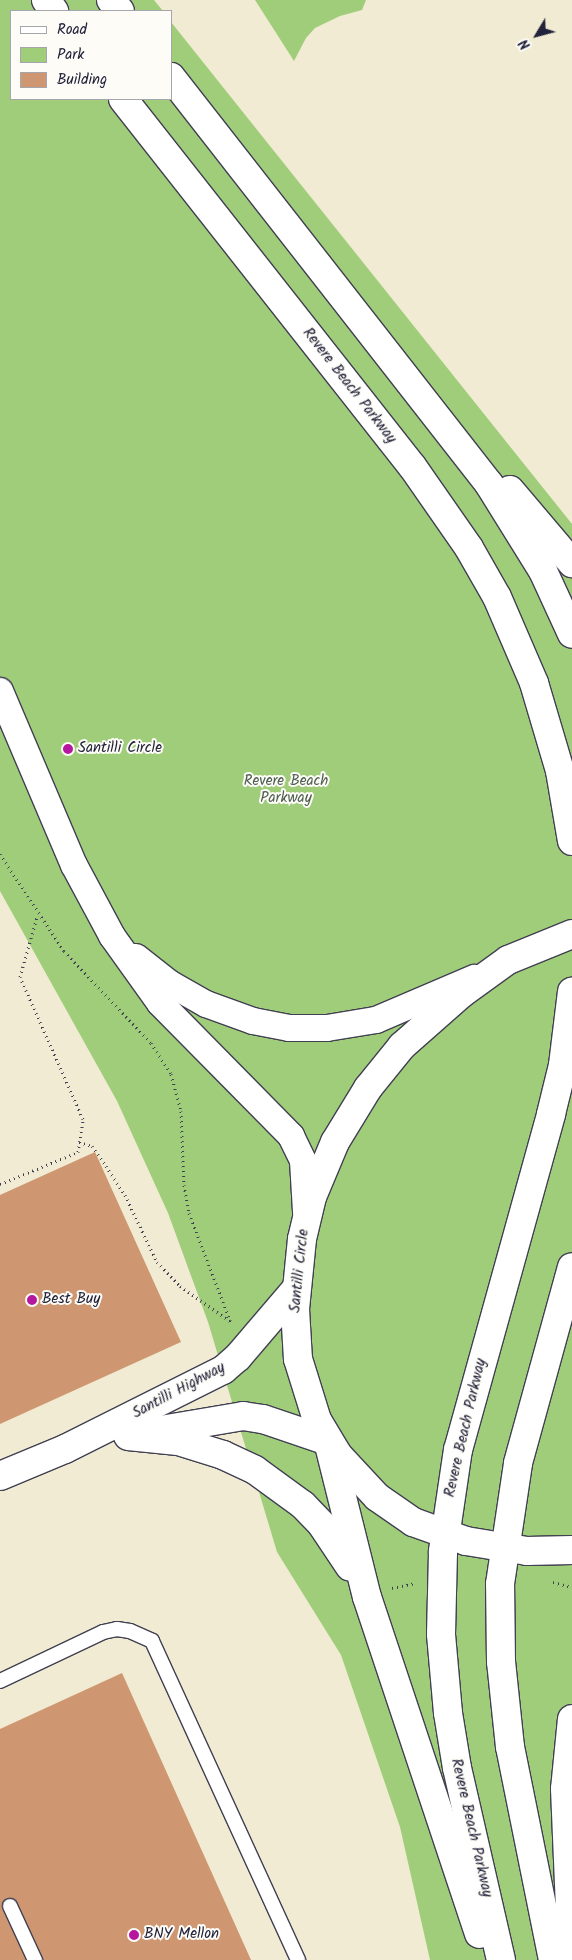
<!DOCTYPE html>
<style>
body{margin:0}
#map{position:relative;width:572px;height:1960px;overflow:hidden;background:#f0ebd2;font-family:Kalam,sans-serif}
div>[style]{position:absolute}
.green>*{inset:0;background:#a0cd7a}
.building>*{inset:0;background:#ce9771}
.path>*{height:3px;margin-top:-1.5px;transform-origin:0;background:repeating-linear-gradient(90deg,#414052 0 1px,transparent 0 5px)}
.roads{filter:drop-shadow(1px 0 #414052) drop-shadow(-1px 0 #414052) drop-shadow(0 1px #414052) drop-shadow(0 -1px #414052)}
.service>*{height:14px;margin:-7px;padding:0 7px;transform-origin:7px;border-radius:7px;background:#fff}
.minor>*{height:26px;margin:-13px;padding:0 13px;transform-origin:13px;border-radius:13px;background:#fff}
.secondary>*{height:28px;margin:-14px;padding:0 14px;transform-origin:14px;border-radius:14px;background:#fff}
.primary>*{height:28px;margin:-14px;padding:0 14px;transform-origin:14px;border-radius:14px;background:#fff}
.trunk>*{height:28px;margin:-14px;padding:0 14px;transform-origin:14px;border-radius:14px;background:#fff}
.dots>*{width:14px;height:14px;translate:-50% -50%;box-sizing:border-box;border:2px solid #fdfcf7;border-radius:50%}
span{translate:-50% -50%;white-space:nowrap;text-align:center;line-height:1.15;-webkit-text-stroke:4px #fdfcf7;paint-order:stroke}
.street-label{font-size:15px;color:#22223b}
.poi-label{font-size:15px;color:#22223b}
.left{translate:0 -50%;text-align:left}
.park-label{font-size:15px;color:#4e5e51}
.legend{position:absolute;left:10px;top:10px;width:162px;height:90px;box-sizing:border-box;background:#fdfcf7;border:1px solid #a5a5ac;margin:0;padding:6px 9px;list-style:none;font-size:15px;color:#22223b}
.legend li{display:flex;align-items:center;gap:10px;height:25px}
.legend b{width:25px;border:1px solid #a5a5ac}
.north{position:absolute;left:512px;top:10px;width:50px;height:50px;-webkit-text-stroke:4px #fdfcf7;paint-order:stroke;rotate:233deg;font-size:14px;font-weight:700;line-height:20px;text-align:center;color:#22223b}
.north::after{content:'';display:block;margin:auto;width:18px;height:22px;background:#22223b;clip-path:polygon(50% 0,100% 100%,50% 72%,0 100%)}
</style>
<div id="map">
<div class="green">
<div style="clip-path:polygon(0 0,154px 0,163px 11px,11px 11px,11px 99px,171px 99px,171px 22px,572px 524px,572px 1960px,430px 1960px,400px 1827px,341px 1655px,277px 1552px,208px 1322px,168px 1213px,117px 1101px,0 891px)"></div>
<div style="clip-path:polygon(255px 0,366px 0,362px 10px,340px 16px,315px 28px,306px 38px,294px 61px)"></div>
</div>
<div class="building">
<div style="clip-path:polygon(95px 1152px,181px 1342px,0 1424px,0 1195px)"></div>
<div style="clip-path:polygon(122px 1673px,251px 1960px,0 1960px,0 1729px)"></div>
</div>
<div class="path">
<div style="left:0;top:854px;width:116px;rotate:56.6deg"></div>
<div style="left:64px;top:951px;width:127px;rotate:46.6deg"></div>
<div style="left:151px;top:1043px;width:37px;rotate:57deg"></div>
<div style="left:171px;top:1074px;width:38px;rotate:75deg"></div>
<div style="left:181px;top:1111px;width:74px;rotate:87.7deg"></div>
<div style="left:184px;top:1185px;width:28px;rotate:80deg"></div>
<div style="left:189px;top:1213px;width:118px;rotate:69.1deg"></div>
<div style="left:79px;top:1142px;width:14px;rotate:17deg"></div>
<div style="left:92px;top:1146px;width:24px;rotate:55deg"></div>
<div style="left:106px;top:1166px;width:35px;rotate:57deg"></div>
<div style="left:125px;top:1195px;width:74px;rotate:64.5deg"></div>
<div style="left:157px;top:1262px;width:33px;rotate:46deg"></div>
<div style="left:180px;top:1286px;width:61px;rotate:35deg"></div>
<div style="left:0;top:1184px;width:84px;rotate:-22.3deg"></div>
<div style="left:78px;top:1152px;width:33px;rotate:-81deg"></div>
<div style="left:83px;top:1119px;width:155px;rotate:-113.9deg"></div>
<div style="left:20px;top:977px;width:62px;rotate:-74.2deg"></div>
<div style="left:553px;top:1582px;width:20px;rotate:15deg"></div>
<div style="left:392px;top:1588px;width:24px;rotate:-12deg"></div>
</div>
<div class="roads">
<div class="service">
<div style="left:0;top:1681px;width:114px;rotate:-25.4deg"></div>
<div style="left:103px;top:1632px;width:14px;rotate:-12deg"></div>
<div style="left:117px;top:1629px;width:13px;rotate:9deg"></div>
<div style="left:130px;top:1631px;width:24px;rotate:24deg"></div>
<div style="left:152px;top:1641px;width:351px;rotate:65.4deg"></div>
<div style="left:10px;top:1906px;width:60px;rotate:65.2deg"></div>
</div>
<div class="minor">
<div style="left:0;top:691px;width:189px;rotate:67deg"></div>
<div style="left:74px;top:865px;width:81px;rotate:61.8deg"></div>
<div style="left:112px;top:936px;width:82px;rotate:54.4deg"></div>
<div style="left:160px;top:1003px;width:187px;rotate:45.4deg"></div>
<div style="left:291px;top:1136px;width:28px;rotate:64deg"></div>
<div style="left:303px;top:1161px;width:51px;rotate:86.6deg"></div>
<div style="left:136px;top:957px;width:42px;rotate:38.2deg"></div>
<div style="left:169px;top:983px;width:43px;rotate:29.6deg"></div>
<div style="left:206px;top:1004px;width:50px;rotate:19.9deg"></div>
<div style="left:253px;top:1021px;width:37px;rotate:11deg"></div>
<div style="left:289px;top:1028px;width:38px"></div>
<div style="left:327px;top:1028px;width:50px;rotate:-9.3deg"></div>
<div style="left:376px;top:1020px;width:107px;rotate:-23.2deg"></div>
</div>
<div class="secondary">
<div style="left:137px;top:1434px;width:108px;rotate:-9.6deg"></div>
<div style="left:243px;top:1416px;width:20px;rotate:9deg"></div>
<div style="left:263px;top:1419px;width:69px;rotate:18.7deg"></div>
<div style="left:0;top:1476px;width:70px;rotate:-22.6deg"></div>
<div style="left:65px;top:1449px;width:177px;rotate:-26.6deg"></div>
<div style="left:223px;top:1370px;width:20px;rotate:-41deg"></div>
<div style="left:238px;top:1357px;width:89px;rotate:-49.5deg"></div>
</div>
<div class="primary">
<div style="left:572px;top:934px;width:69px;rotate:157.9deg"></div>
<div style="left:508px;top:960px;width:58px;rotate:144.1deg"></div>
<div style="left:461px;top:994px;width:79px;rotate:138.6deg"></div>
<div style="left:402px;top:1046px;width:54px;rotate:129deg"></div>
<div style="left:368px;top:1088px;width:63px;rotate:121.4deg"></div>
<div style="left:335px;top:1142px;width:60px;rotate:112.7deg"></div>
<div style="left:312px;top:1197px;width:43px;rotate:103.4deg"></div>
<div style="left:302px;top:1239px;width:70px;rotate:95.7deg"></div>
<div style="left:295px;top:1309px;width:50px;rotate:86.6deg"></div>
<div style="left:298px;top:1359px;width:64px;rotate:72.7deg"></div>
<div style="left:317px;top:1420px;width:41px;rotate:59deg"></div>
<div style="left:338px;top:1455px;width:57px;rotate:47.1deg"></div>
<div style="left:377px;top:1497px;width:44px;rotate:34.8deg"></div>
<div style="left:413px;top:1522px;width:56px;rotate:19.7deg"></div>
<div style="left:466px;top:1541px;width:62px;rotate:9.3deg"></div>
<div style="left:527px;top:1551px;width:45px;rotate:-1.3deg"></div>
</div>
<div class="trunk">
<div style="left:46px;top:0;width:14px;rotate:54deg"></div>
<div style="left:111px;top:0;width:14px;rotate:51deg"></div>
<div style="left:171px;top:77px;width:517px;rotate:52deg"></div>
<div style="left:489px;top:484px;width:102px;rotate:58.2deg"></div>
<div style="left:543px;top:571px;width:69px;rotate:65.3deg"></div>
<div style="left:123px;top:99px;width:467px;rotate:51.8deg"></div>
<div style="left:412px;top:466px;width:100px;rotate:55.2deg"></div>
<div style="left:469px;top:548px;width:56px;rotate:60.3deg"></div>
<div style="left:497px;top:597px;width:94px;rotate:66.7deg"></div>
<div style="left:534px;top:683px;width:92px;rotate:73.5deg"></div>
<div style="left:560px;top:771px;width:71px;rotate:80.3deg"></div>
<div style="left:510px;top:490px;width:96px;rotate:49.7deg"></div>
<div style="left:128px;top:1436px;width:50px;rotate:5.7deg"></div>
<div style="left:178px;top:1441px;width:47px;rotate:17.3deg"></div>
<div style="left:223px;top:1455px;width:35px;rotate:25deg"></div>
<div style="left:255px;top:1470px;width:59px;rotate:36.1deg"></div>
<div style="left:303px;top:1505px;width:28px;rotate:46deg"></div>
<div style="left:322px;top:1525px;width:50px;rotate:56.3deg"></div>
<div style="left:328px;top:1441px;width:161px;rotate:76deg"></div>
<div style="left:367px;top:1597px;width:355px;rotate:71.6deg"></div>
<div style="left:572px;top:1719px;width:70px;rotate:95.7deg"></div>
<div style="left:565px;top:1789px;width:170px;rotate:87.6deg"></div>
<div style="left:501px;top:1960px;width:197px;rotate:-102.9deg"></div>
<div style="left:457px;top:1768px;width:56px;rotate:-99.3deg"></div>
<div style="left:448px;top:1713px;width:79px;rotate:-95.1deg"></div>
<div style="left:441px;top:1634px;width:83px;rotate:-88.6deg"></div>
<div style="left:443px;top:1551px;width:102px;rotate:-81.6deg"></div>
<div style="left:458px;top:1450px;width:349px;rotate:-74.5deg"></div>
<div style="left:551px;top:1114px;width:50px;rotate:-76.2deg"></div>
<div style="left:563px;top:1065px;width:74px;rotate:-83deg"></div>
<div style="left:553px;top:1960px;width:217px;rotate:-101.4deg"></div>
<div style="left:510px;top:1747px;width:85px;rotate:-96deg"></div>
<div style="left:501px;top:1662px;width:78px;rotate:-90.7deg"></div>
<div style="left:500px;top:1584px;width:122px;rotate:-81.5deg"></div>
<div style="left:518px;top:1463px;width:203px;rotate:-74.6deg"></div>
</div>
</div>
<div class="dots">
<div style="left:68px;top:749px;background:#b5179e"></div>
<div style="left:32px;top:1300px;background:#b5179e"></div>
<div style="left:134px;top:1935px;background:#b5179e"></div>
</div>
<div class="street-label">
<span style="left:349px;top:386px;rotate:52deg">Revere Beach Parkway</span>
<span style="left:300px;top:1271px;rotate:-84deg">Santilli Circle</span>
<span style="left:179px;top:1391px;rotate:-28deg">Santilli Highway</span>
<span style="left:466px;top:1428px;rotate:-77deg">Revere Beach Parkway</span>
<span style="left:471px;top:1828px;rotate:77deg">Revere Beach Parkway</span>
</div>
<div class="poi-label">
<span class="left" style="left:78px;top:749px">Santilli Circle</span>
<span class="left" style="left:42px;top:1300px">Best Buy</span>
<span class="left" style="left:144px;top:1935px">BNY Mellon</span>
</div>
<div class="park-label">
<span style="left:286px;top:790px">Revere Beach<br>Parkway</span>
</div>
<ul class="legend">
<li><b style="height:6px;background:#fff"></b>Road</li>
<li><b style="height:14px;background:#a0cd7a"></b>Park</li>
<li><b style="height:14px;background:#ce9771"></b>Building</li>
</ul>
<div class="north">N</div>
</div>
